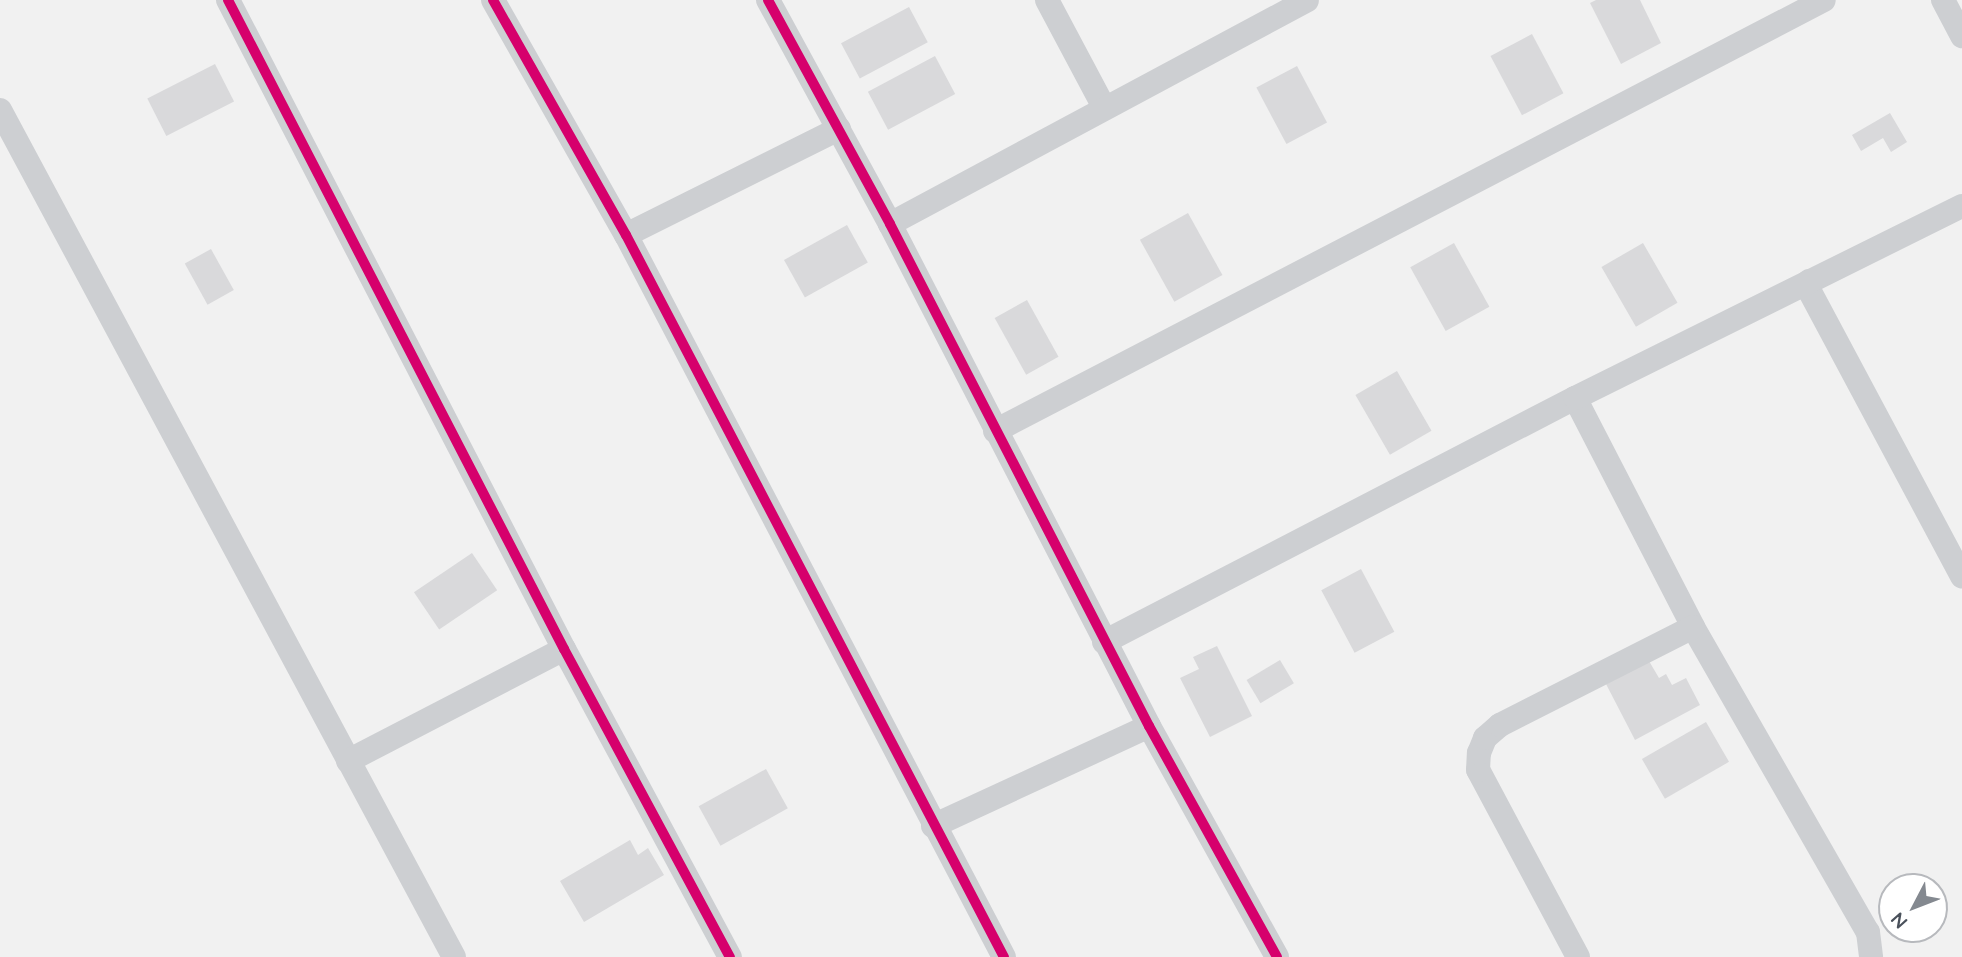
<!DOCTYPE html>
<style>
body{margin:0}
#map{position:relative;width:1962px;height:957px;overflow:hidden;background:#f1f1f1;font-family:Quicksand,sans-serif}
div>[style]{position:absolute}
.building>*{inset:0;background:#d9d9db;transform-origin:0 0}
.street>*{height:24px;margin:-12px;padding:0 12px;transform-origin:12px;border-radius:12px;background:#cdcfd2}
.cycleway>*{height:10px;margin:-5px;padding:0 5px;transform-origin:5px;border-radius:5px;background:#d6006c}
span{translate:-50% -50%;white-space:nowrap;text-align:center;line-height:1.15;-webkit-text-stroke:7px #fff;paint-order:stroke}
.north{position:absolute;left:1878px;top:873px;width:70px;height:70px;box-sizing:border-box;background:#fff;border:2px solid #b7b9bd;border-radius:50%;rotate:228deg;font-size:19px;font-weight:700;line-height:28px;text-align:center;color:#4a515b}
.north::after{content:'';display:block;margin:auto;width:24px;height:32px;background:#848990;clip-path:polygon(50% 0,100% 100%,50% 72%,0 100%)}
</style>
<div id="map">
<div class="building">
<div style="clip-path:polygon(1596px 0,1640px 0,1661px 43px,1621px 64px,1590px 3px)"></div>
<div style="left:909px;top:7px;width:40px;height:77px;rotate:62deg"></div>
<div style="left:1532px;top:34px;width:67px;height:47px;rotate:62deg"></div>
<div style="left:935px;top:56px;width:43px;height:76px;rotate:62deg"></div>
<div style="left:215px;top:64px;width:42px;height:76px;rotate:63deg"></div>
<div style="left:1297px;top:66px;width:64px;height:46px;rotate:62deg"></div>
<div style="clip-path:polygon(1890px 113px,1907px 142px,1891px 152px,1883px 138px,1861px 151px,1852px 135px)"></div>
<div style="left:1188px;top:213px;width:71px;height:55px;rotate:61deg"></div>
<div style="left:847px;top:225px;width:43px;height:72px;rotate:61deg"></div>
<div style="left:1454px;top:243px;width:73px;height:50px;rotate:61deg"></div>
<div style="left:1643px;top:243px;width:69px;height:48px;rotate:60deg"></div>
<div style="left:211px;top:249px;width:47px;height:30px;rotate:61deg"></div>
<div style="left:1027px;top:300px;width:65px;height:37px;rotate:61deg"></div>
<div style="left:1397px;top:371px;width:69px;height:48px;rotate:60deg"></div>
<div style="left:472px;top:553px;width:45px;height:70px;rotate:56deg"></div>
<div style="left:1361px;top:569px;width:71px;height:45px;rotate:62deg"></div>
<div style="clip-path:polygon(1217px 646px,1252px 716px,1210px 737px,1180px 678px,1199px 669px,1193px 657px)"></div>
<div style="left:1280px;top:660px;width:27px;height:39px;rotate:59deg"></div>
<div style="clip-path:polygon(1649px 661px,1659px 678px,1666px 674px,1672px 685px,1686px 678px,1700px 705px,1635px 740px,1606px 684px)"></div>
<div style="left:1706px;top:722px;width:46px;height:74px;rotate:60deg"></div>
<div style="left:766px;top:769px;width:45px;height:77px;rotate:61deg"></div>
<div style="clip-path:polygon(630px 840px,638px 855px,648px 848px,664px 875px,584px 922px,560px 881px)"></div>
</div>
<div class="street">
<div style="left:228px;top:0;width:731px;rotate:62.63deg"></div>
<div style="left:564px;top:649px;width:350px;rotate:61.7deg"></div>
<div style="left:493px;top:0;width:270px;rotate:60.5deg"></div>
<div style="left:626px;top:235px;width:815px;rotate:62.37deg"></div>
<div style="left:768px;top:0;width:255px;rotate:61.4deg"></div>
<div style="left:890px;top:224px;width:565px;rotate:62.71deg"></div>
<div style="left:1149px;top:726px;width:264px;rotate:61deg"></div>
<div style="left:1047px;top:0;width:121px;rotate:62deg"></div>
<div style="left:1943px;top:0;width:41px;rotate:62.2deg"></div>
<div style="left:0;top:110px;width:961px;rotate:61.81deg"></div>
<div style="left:890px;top:224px;width:473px;rotate:-28.2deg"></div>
<div style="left:626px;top:235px;width:238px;rotate:-26.5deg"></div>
<div style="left:1809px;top:281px;width:7px;rotate:98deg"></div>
<div style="left:1808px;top:288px;width:327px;rotate:61.9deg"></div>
<div style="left:1575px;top:398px;width:258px;rotate:62.7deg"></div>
<div style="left:1693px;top:627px;width:352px;rotate:60.2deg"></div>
<div style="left:1868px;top:932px;width:25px;rotate:83deg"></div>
<div style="left:995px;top:431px;width:934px;rotate:-27.47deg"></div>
<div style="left:1104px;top:642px;width:530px;rotate:-27.39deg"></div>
<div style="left:1575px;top:398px;width:432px;rotate:-26.4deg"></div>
<div style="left:348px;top:761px;width:243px;rotate:-27.4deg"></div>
<div style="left:933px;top:826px;width:238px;rotate:-24.8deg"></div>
<div style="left:1578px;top:957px;width:212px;rotate:-118.1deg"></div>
<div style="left:1478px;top:770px;width:17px;rotate:-87deg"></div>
<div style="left:1479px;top:753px;width:16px;rotate:-68deg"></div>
<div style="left:1485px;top:738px;width:20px;rotate:-41deg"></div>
<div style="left:1500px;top:725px;width:216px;rotate:-26.9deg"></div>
</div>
<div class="cycleway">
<div style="left:228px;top:0;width:731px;rotate:62.63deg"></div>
<div style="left:564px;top:649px;width:350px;rotate:61.7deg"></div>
<div style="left:493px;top:0;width:270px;rotate:60.5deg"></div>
<div style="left:626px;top:235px;width:815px;rotate:62.37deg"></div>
<div style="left:768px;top:0;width:255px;rotate:61.4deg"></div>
<div style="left:890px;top:224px;width:565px;rotate:62.71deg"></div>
<div style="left:1149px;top:726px;width:264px;rotate:61deg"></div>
</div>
<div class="north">N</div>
</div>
